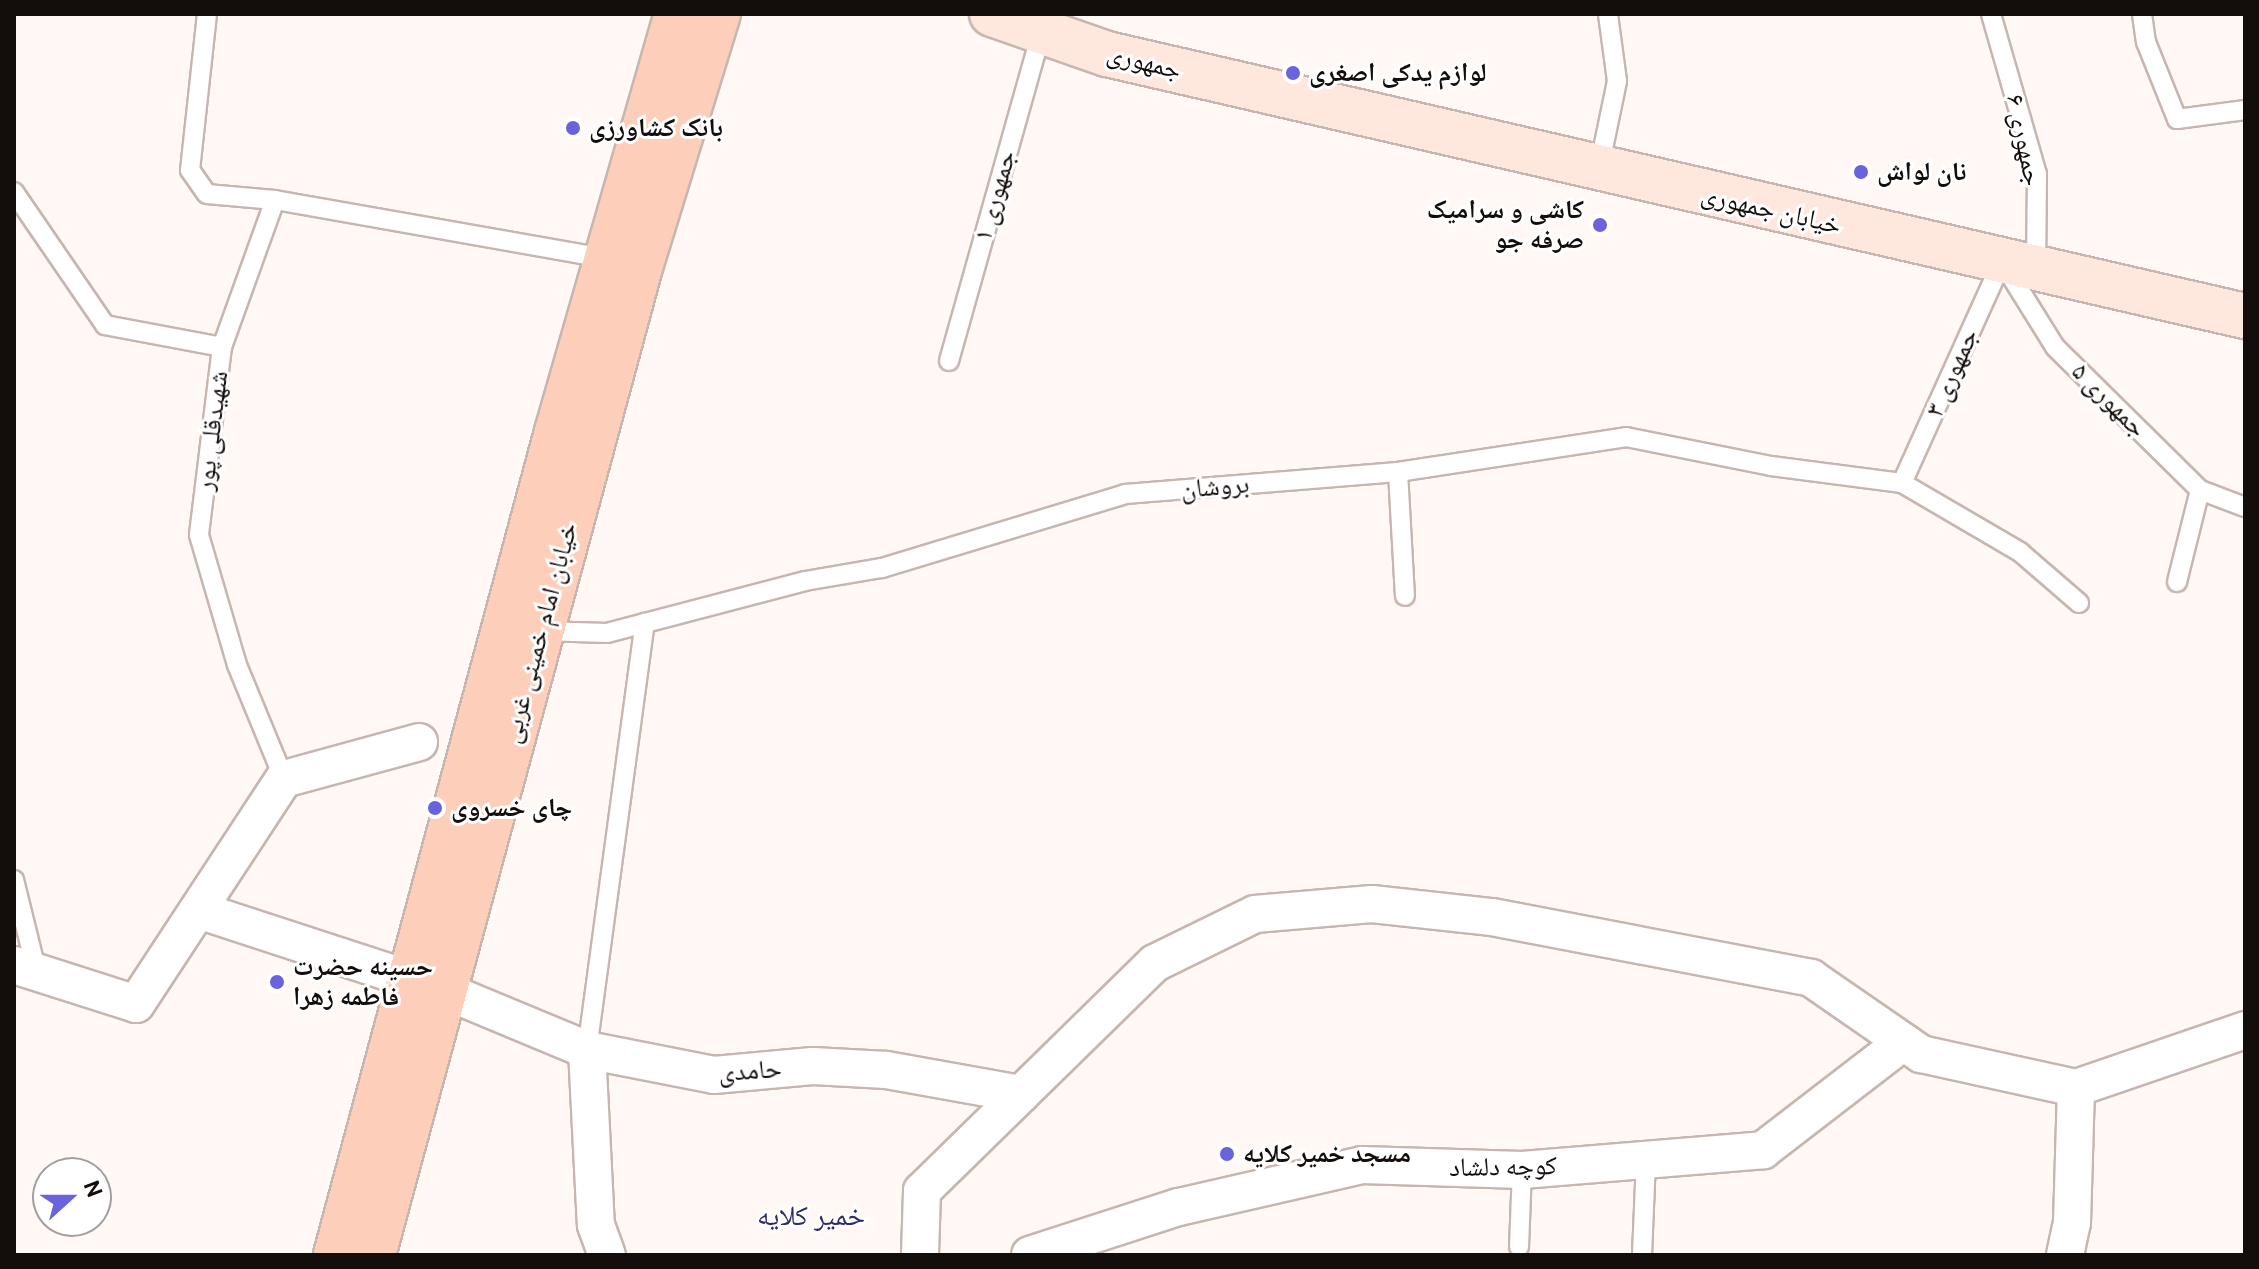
<!DOCTYPE html>
<meta charset="utf-8">
<style>
body{margin:0}
#map{position:relative;width:2259px;height:1269px;overflow:hidden;background:#fff8f5;font-family:Cabin,"Noto Naskh Arabic",sans-serif}
div>[style]{position:absolute}
.roads{filter:drop-shadow(2px 0 #c7b6af) drop-shadow(-2px 0 #c7b6af) drop-shadow(0 2px #c7b6af) drop-shadow(0 -2px #c7b6af)}
.service>*{height:18px;margin:-9px;padding:0 9px;transform-origin:9px;border-radius:9px;background:#fff}
.minor>*{height:36px;margin:-18px;padding:0 18px;transform-origin:18px;border-radius:18px;background:#fff}
.secondary>*{height:44px;margin:-22px;padding:0 22px;transform-origin:22px;border-radius:22px;background:#fee7dc}
.primary>*{height:44px;margin:-22px;padding:0 22px;transform-origin:22px;border-radius:22px;background:#fdceb9}
.dots>*{width:22px;height:22px;translate:-50% -50%;box-sizing:border-box;border:4px solid #fff;border-radius:50%}
span{translate:-50% -50%;white-space:nowrap;text-align:center;line-height:1.15;-webkit-text-stroke:6px #fff;paint-order:stroke}
.street-label{font-size:26px;color:#130d0b}
.poi-label{font-size:26px;color:#130d0b;font-weight:700}
.left{translate:0 -50%;text-align:left}
.right{translate:-100% -50%;text-align:right}
.neighbourhood-label{font-size:28px;color:#2e2b66}
.frame{position:absolute;inset:0;border:16px solid #130d0b;pointer-events:none}
.north{position:absolute;left:32px;top:1157px;width:80px;height:80px;box-sizing:border-box;background:#fff;border:2px solid #a19e9d;border-radius:50%;rotate:69deg;font-size:22px;font-weight:700;line-height:32px;text-align:center;color:#130d0b}
.north::after{content:'';display:block;margin:auto;width:28px;height:36px;background:#6963dd;clip-path:polygon(50% 0,100% 100%,50% 72%,0 100%)}
</style>
<div id="map">
<div class="roads">
<div class="service">
<div style="left:207px;top:14px;width:157px;rotate:96.2deg"></div>
<div style="left:190px;top:170px;width:29px;rotate:55deg"></div>
<div style="left:207px;top:194px;width:68px;rotate:5deg"></div>
<div style="left:275px;top:200px;width:339px;rotate:10deg"></div>
<div style="left:1991px;top:14px;width:166px;rotate:74deg"></div>
<div style="left:2037px;top:174px;width:93px;rotate:90.6deg"></div>
<div style="left:2142px;top:14px;width:28px;rotate:82deg"></div>
<div style="left:2146px;top:42px;width:83px;rotate:68.1deg"></div>
<div style="left:2177px;top:119px;width:69px;rotate:-7.5deg"></div>
<div style="left:1599px;top:168px;width:89px;rotate:-78.3deg"></div>
<div style="left:1617px;top:81px;width:68px;rotate:-97.7deg"></div>
<div style="left:14px;top:192px;width:161px;rotate:55.6deg"></div>
<div style="left:105px;top:325px;width:119px;rotate:10.6deg"></div>
<div style="left:222px;top:347px;width:189px;rotate:97deg"></div>
<div style="left:199px;top:535px;width:135px;rotate:73.7deg"></div>
<div style="left:237px;top:665px;width:123px;rotate:67.6deg"></div>
<div style="left:2004px;top:265px;width:97px;rotate:58.1deg"></div>
<div style="left:2055px;top:347px;width:204px;rotate:44.6deg"></div>
<div style="left:2200px;top:490px;width:48px;rotate:20.7deg"></div>
<div style="left:222px;top:347px;width:156px;rotate:-70.2deg"></div>
<div style="left:949px;top:361px;width:343px;rotate:-74.3deg"></div>
<div style="left:1398px;top:472px;width:124px;rotate:86.8deg"></div>
<div style="left:1902px;top:483px;width:243px;rotate:-65.7deg"></div>
<div style="left:2177px;top:582px;width:95px;rotate:-76deg"></div>
<div style="left:541px;top:631px;width:66px;rotate:1.7deg"></div>
<div style="left:607px;top:633px;width:205px;rotate:-14.7deg"></div>
<div style="left:805px;top:581px;width:78px;rotate:-9.6deg"></div>
<div style="left:882px;top:568px;width:254px;rotate:-16.9deg"></div>
<div style="left:1125px;top:494px;width:274px;rotate:-4.6deg"></div>
<div style="left:1398px;top:472px;width:231px;rotate:-8.7deg"></div>
<div style="left:1626px;top:437px;width:148px;rotate:11.3deg"></div>
<div style="left:1771px;top:466px;width:132px;rotate:7.4deg"></div>
<div style="left:1902px;top:483px;width:137px;rotate:30.3deg"></div>
<div style="left:2020px;top:552px;width:78px;rotate:40.8deg"></div>
<div style="left:14px;top:880px;width:92px;rotate:76.1deg"></div>
<div style="left:587px;top:1050px;width:431px;rotate:-82.3deg"></div>
<div style="left:1519px;top:1247px;width:77px;rotate:-87.8deg"></div>
<div style="left:1642px;top:1255px;width:95px;rotate:-87.6deg"></div>
</div>
<div class="minor">
<div style="left:198px;top:910px;width:258px;rotate:18.1deg"></div>
<div style="left:443px;top:990px;width:156px;rotate:22.6deg"></div>
<div style="left:587px;top:1050px;width:129px;rotate:11.1deg"></div>
<div style="left:714px;top:1075px;width:99px;rotate:-5.2deg"></div>
<div style="left:813px;top:1066px;width:73px;rotate:3.1deg"></div>
<div style="left:886px;top:1070px;width:137px;rotate:10.1deg"></div>
<div style="left:14px;top:965px;width:128px;rotate:17.7deg"></div>
<div style="left:136px;top:1004px;width:269px;rotate:-56.7deg"></div>
<div style="left:284px;top:779px;width:140px;rotate:-15.3deg"></div>
<div style="left:587px;top:1050px;width:175px;rotate:87.1deg"></div>
<div style="left:596px;top:1225px;width:32px;rotate:70deg"></div>
<div style="left:920px;top:1255px;width:64px;rotate:-88.2deg"></div>
<div style="left:922px;top:1191px;width:326px;rotate:-44.4deg"></div>
<div style="left:1155px;top:963px;width:111px;rotate:-26.1deg"></div>
<div style="left:1255px;top:914px;width:117px;rotate:-4.9deg"></div>
<div style="left:1372px;top:904px;width:121px;rotate:6.2deg"></div>
<div style="left:1492px;top:917px;width:325px;rotate:10.8deg"></div>
<div style="left:1811px;top:978px;width:134px;rotate:34.6deg"></div>
<div style="left:1921px;top:1054px;width:159px;rotate:12.4deg"></div>
<div style="left:2076px;top:1088px;width:179px;rotate:-18.9deg"></div>
<div style="left:1030px;top:1255px;width:157px;rotate:-17.9deg"></div>
<div style="left:1179px;top:1207px;width:188px;rotate:-12.9deg"></div>
<div style="left:1362px;top:1165px;width:160px;rotate:1.8deg"></div>
<div style="left:1522px;top:1170px;width:242px;rotate:-4.7deg"></div>
<div style="left:1763px;top:1150px;width:177px;rotate:-37.6deg"></div>
<div style="left:2065px;top:1255px;width:33px;rotate:-78deg"></div>
<div style="left:2072px;top:1223px;width:135px;rotate:-88.3deg"></div>
</div>
<div class="secondary">
<div style="left:992px;top:14px;width:122px;rotate:19.2deg"></div>
<div style="left:1107px;top:54px;width:1168px;rotate:12.97deg"></div>
</div>
<div class="primary">
<div style="left:336px;top:1255px;width:852px;rotate:-74.97deg"></div>
<div style="left:557px;top:432px;width:435px;rotate:-74deg"></div>
<div style="left:373px;top:1255px;width:1023px;rotate:-74.88deg"></div>
<div style="left:640px;top:267px;width:265px;rotate:-72.9deg"></div>
</div>
</div>
<div class="dots">
<div style="left:1293px;top:73px;background:#6963dd"></div>
<div style="left:573px;top:128px;background:#6963dd"></div>
<div style="left:1861px;top:172px;background:#6963dd"></div>
<div style="left:1600px;top:225px;background:#6963dd"></div>
<div style="left:435px;top:808px;background:#6963dd"></div>
<div style="left:277px;top:982px;background:#6963dd"></div>
<div style="left:1227px;top:1154px;background:#6963dd"></div>
</div>
<div class="street-label">
<span style="left:1144px;top:62px;rotate:14deg">جمهوری</span>
<span style="left:2024px;top:140px;rotate:78deg">جمهوری ۶</span>
<span style="left:995px;top:196px;rotate:-74deg">جمهوری ۱</span>
<span style="left:1771px;top:210px;rotate:13deg">خیابان جمهوری</span>
<span style="left:1952px;top:373px;rotate:-66deg">جمهوری ۳</span>
<span style="left:2109px;top:400px;rotate:45deg">جمهوری ۵</span>
<span style="left:212px;top:431px;rotate:-83deg">شهیدقلی پور</span>
<span style="left:1215px;top:487px;rotate:-5deg">بروشان</span>
<span style="left:540px;top:633px;rotate:-75deg">خیابان امام خمینی غربی</span>
<span style="left:750px;top:1071px;rotate:-4deg">حامدی</span>
<span style="left:1503px;top:1167px;rotate:-1deg">کوچه دلشاد</span>
</div>
<div class="poi-label">
<span class="left" style="left:1309px;top:73px">لوازم یدکی اصغری</span>
<span class="left" style="left:589px;top:128px">بانک کشاورزی</span>
<span class="left" style="left:1877px;top:172px">نان لواش</span>
<span class="right" style="left:1584px;top:225px">کاشی و سرامیک<br>صرفه جو</span>
<span class="left" style="left:451px;top:808px">چای خسروی</span>
<span class="left" style="left:293px;top:982px">حسینه حضرت<br>فاطمه زهرا</span>
<span class="left" style="left:1243px;top:1154px">مسجد خمیر کلایه</span>
</div>
<div class="neighbourhood-label">
<span style="left:811px;top:1215px">خمیر کلایه</span>
</div>
<div class="frame"></div>
<div class="north">N</div>
</div>
